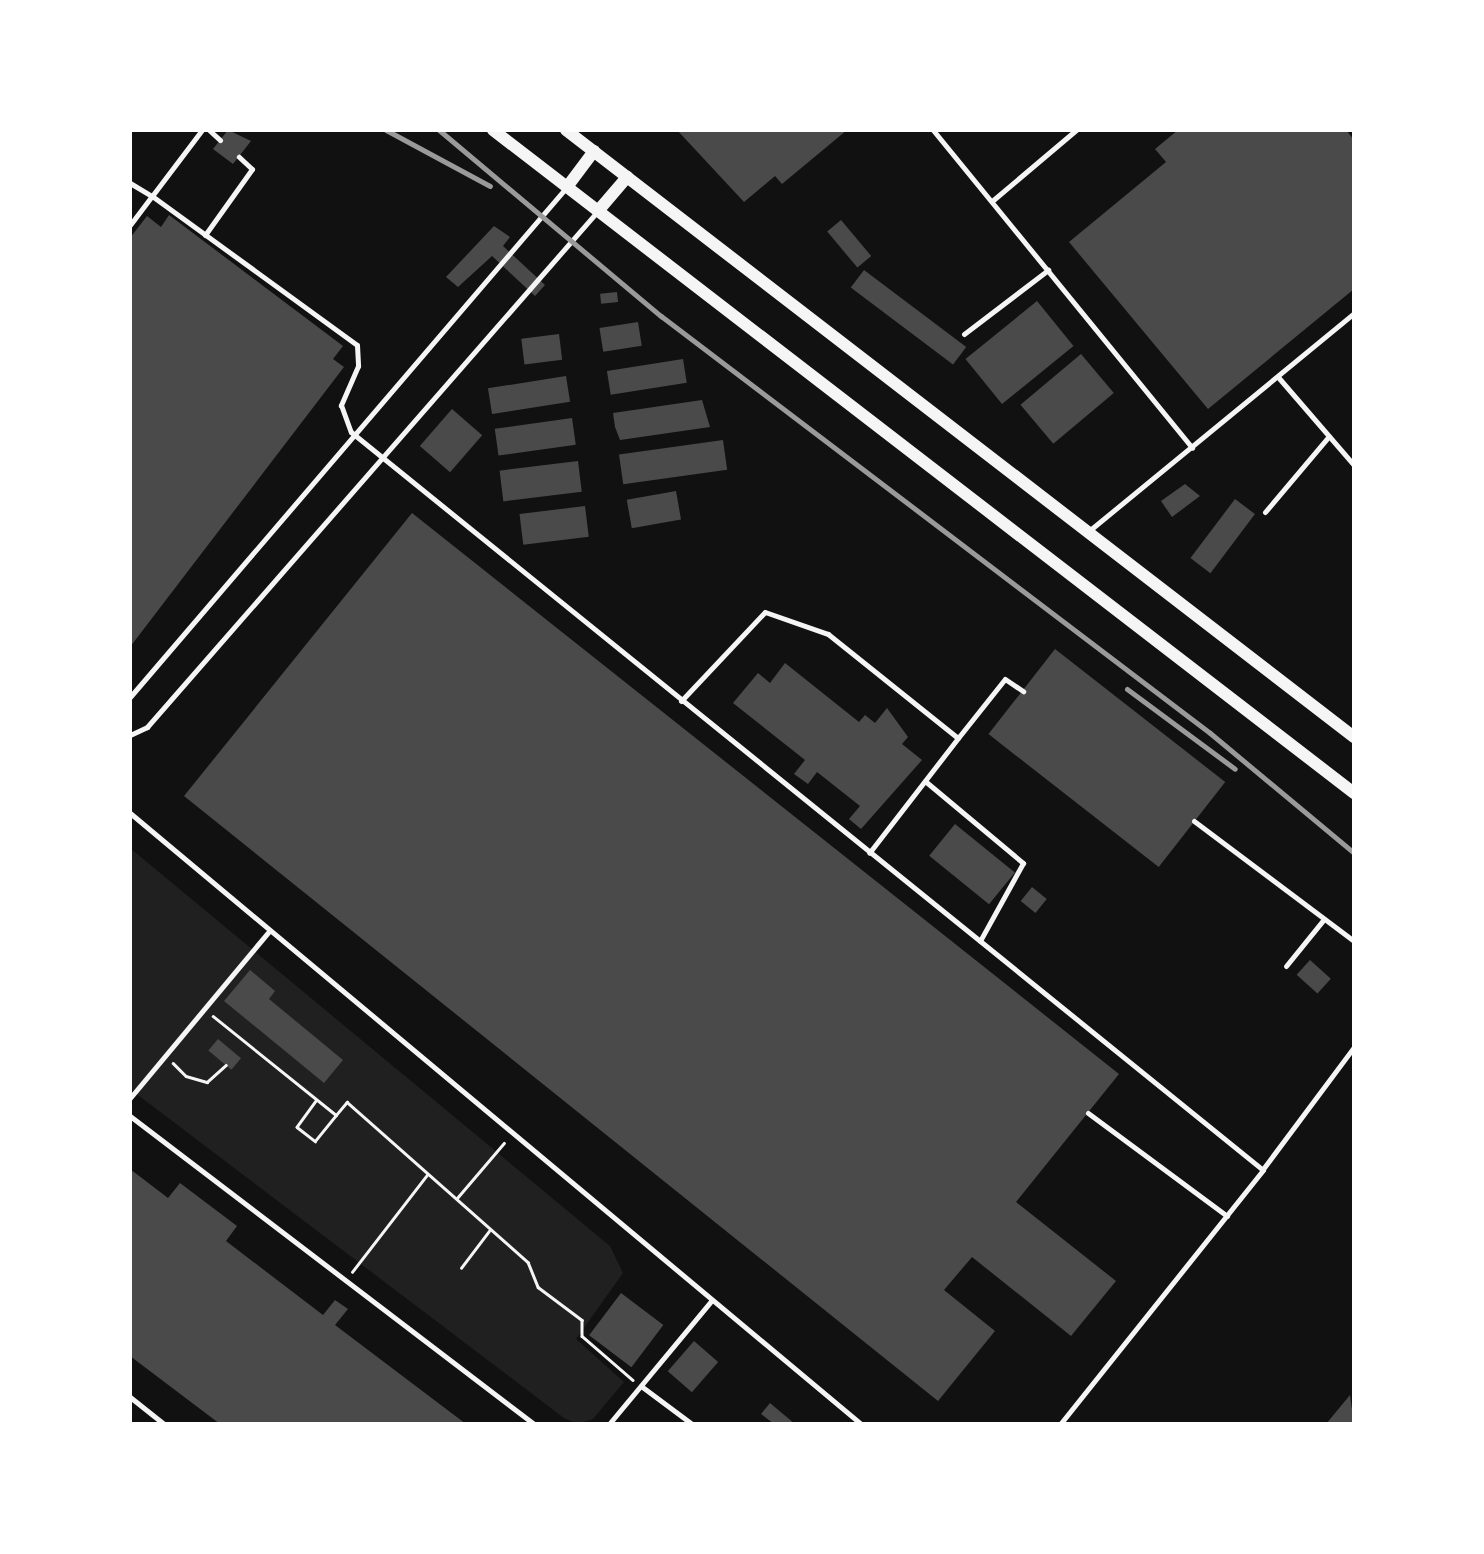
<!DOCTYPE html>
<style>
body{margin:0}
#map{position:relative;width:1484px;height:1554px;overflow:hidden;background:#111;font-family:"PT Sans",sans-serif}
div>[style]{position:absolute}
.green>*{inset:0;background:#202020}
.building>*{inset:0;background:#4a4a4a;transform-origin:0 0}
.path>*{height:2.5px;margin:-1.25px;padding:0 1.25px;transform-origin:1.25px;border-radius:1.25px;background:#f5f5f5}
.service>*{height:5px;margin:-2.5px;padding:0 2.5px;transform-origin:2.5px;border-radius:2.5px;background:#f5f5f5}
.tertiary>*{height:12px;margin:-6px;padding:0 6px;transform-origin:6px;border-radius:6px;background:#f5f5f5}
.rail>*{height:5px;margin:-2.5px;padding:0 2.5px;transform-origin:2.5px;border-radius:2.5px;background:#9a9a9a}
span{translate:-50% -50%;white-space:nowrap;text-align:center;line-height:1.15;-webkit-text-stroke:9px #fff;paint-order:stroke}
.frame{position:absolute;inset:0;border:132px solid #fff;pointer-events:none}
</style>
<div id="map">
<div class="green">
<div style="clip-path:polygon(130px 848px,610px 1246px,623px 1273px,576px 1339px,624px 1382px,593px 1419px,577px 1424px,564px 1418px,130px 1089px)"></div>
</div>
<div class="building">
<div style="clip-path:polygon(228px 130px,251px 141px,233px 164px,213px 149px)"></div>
<div style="clip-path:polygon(677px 130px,847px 130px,782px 184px,775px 176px,744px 202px)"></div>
<div style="clip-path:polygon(1178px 130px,1346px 130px,1354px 140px,1354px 289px,1208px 409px,1069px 242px,1166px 162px,1155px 149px)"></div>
<div style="clip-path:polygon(169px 215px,343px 346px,333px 359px,344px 367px,130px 647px,130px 238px,147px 216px,161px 227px)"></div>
<div style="left:841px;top:220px;width:47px;height:18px;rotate:50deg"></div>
<div style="clip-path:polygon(494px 226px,510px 237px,503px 246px,545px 285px,535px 296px,492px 256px,458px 287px,446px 277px)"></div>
<div style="left:864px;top:270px;width:128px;height:22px;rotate:37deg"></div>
<div style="left:617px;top:292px;width:10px;height:17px;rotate:84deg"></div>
<div style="left:1037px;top:301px;width:58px;height:92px;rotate:51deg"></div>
<div style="left:638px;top:322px;width:24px;height:39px;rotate:81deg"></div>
<div style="left:559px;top:334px;width:26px;height:38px;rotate:83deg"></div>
<div style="left:1081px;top:354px;width:51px;height:79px;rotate:50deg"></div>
<div style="left:683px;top:359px;width:24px;height:77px;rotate:81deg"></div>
<div style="left:566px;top:376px;width:26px;height:79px;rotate:81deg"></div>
<div style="clip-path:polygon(702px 400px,710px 427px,620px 440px,615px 427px,613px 413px)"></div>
<div style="left:452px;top:409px;width:40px;height:49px;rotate:41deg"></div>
<div style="left:572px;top:418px;width:27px;height:78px;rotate:82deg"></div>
<div style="left:723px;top:440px;width:30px;height:105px;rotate:82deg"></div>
<div style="left:578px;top:461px;width:31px;height:79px;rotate:83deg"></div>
<div style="clip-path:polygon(1185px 484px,1200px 496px,1172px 517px,1161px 501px)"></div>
<div style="left:676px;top:491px;width:29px;height:50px;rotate:80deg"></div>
<div style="left:1235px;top:499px;width:25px;height:74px;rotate:37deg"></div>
<div style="left:585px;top:506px;width:31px;height:66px;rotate:83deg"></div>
<div style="clip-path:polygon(412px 513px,1119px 1074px,1016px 1202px,1116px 1281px,1071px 1336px,972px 1257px,944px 1290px,995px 1331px,938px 1401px,184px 796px)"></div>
<div style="left:1055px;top:649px;width:216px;height:108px;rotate:38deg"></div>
<div style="clip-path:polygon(785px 663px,859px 722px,865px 715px,875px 723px,887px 708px,908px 737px,902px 744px,922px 760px,861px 829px,849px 819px,860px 806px,817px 772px,808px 784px,794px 774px,805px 760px,733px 703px,758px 673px,770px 683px)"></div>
<div style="left:955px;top:824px;width:77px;height:41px;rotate:39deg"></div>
<div style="left:1032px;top:887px;width:19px;height:18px;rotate:39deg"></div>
<div style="left:1310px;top:960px;width:28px;height:20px;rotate:42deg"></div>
<div style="clip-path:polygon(250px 970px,275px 991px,269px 999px,343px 1060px,324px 1083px,224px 1001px)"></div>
<div style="left:218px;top:1039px;width:30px;height:15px;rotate:40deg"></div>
<div style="clip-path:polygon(130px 1169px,168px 1198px,180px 1183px,237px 1226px,226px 1241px,323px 1315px,335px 1300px,348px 1309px,335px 1325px,466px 1424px,220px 1424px,130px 1356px)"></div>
<div style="left:621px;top:1293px;width:53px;height:53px;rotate:37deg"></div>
<div style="left:694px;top:1341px;width:32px;height:40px;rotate:41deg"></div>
<div style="clip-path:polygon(1350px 1395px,1354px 1424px,1326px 1424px)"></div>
<div style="clip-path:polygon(770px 1403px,795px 1424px,774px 1424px,761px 1414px)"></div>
</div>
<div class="path">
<div style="left:213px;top:1016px;width:158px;rotate:38.8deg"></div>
<div style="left:336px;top:1115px;width:17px;rotate:-50deg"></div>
<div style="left:347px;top:1102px;width:242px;rotate:41.5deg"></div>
<div style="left:528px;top:1262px;width:27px;rotate:68deg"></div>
<div style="left:538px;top:1287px;width:55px;rotate:36.9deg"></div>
<div style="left:582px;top:1320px;width:16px;rotate:90deg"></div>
<div style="left:582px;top:1336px;width:67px;rotate:40.8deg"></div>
<div style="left:173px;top:1063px;width:18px;rotate:45deg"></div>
<div style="left:186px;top:1076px;width:22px;rotate:16deg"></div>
<div style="left:207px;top:1082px;width:25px;rotate:-42deg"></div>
<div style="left:316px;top:1101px;width:32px;rotate:126deg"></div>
<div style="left:297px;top:1127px;width:23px;rotate:38deg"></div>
<div style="left:315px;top:1141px;width:32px;rotate:-51deg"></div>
<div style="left:457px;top:1198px;width:72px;rotate:-49.5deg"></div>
<div style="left:461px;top:1268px;width:46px;rotate:-52.9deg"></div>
<div style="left:352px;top:1272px;width:123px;rotate:-52.3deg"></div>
</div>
<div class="service">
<div style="left:209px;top:130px;width:15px;rotate:42deg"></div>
<div style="left:933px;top:130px;width:410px;rotate:50.8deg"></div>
<div style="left:130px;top:183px;width:26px;rotate:31deg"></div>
<div style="left:152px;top:196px;width:83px;rotate:-52.9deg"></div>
<div style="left:992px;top:201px;width:110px;rotate:-40.2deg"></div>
<div style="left:130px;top:225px;width:36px;rotate:-53deg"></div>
<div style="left:152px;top:196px;width:253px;rotate:36deg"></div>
<div style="left:357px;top:345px;width:21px;rotate:87deg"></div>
<div style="left:358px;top:366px;width:43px;rotate:113.6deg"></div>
<div style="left:341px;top:405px;width:29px;rotate:70deg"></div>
<div style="left:351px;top:432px;width:1173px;rotate:38.98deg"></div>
<div style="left:1263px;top:1170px;width:325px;rotate:128.6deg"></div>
<div style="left:205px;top:235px;width:81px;rotate:-54.5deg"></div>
<div style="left:252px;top:169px;width:18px;rotate:-137deg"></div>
<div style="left:964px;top:334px;width:106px;rotate:-37.3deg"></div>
<div style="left:1278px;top:377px;width:116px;rotate:49.2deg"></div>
<div style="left:1265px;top:512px;width:99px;rotate:-49.9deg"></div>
<div style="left:1090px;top:530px;width:342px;rotate:-39.4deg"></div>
<div style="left:130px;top:697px;width:669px;rotate:-49.43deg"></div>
<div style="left:681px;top:701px;width:122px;rotate:-46.7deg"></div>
<div style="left:765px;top:612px;width:67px;rotate:19.2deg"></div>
<div style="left:828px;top:634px;width:166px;rotate:38.7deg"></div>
<div style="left:958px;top:738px;width:145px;rotate:127.7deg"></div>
<div style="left:130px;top:735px;width:19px;rotate:-25deg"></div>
<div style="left:147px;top:727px;width:682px;rotate:-48.86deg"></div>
<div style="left:958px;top:738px;width:75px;rotate:-51.5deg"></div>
<div style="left:1005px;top:679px;width:22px;rotate:34deg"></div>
<div style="left:925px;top:781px;width:128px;rotate:39.9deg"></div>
<div style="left:1023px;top:863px;width:89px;rotate:118.9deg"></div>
<div style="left:130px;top:813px;width:953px;rotate:39.89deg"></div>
<div style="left:1194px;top:821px;width:200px;rotate:36.9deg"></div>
<div style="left:1286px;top:966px;width:60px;rotate:-51deg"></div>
<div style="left:130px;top:1098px;width:217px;rotate:-50.2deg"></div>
<div style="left:1088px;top:1113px;width:173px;rotate:36.5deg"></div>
<div style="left:130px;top:1116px;width:508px;rotate:37.32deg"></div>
<div style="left:1263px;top:1169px;width:152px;rotate:-53.3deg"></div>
<div style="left:641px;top:1386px;width:64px;rotate:36.7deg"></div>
<div style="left:130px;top:1397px;width:43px;rotate:38.5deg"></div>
<div style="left:609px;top:1424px;width:161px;rotate:-50.3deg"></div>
</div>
<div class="tertiary">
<div style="left:493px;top:130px;width:1087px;rotate:37.6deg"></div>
<div style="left:566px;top:130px;width:995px;rotate:37.61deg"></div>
<div style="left:567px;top:187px;width:45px;rotate:-53.1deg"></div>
<div style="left:598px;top:211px;width:45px;rotate:-49.5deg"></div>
</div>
<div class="rail">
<div style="left:386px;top:130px;width:118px;rotate:28.3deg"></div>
<div style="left:439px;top:130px;width:290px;rotate:40deg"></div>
<div style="left:661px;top:316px;width:689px;rotate:37.22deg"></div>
<div style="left:1210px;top:733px;width:187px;rotate:39.8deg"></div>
<div style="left:1127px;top:689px;width:134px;rotate:36.5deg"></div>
</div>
<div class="frame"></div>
</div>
